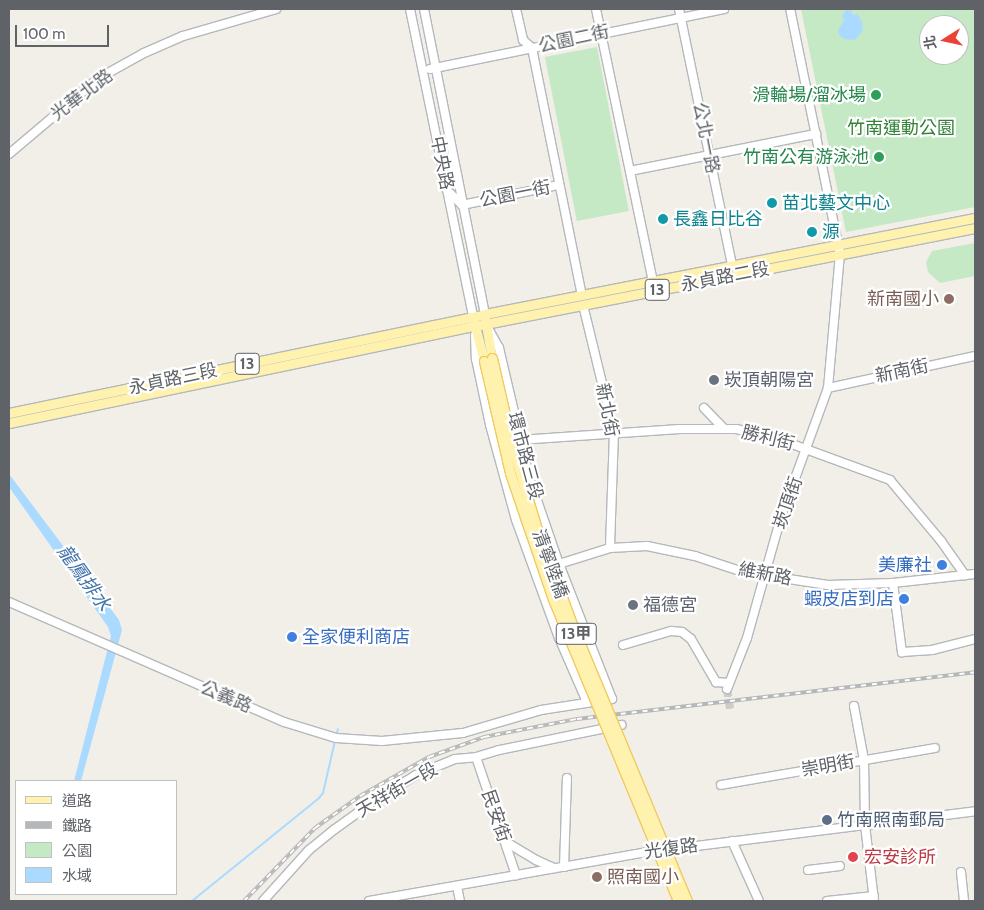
<!DOCTYPE html>
<meta charset="utf-8">
<style>
body{margin:0}
#map{position:relative;width:984px;height:910px;overflow:hidden;background:#f1efe8;font-family:Cabin,"Noto Sans TC",sans-serif}
div>[style]{position:absolute}
.green>*{inset:0;background:#c5e8c5;transform-origin:0 0}
.water>*{inset:0;background:#aadaff}
.stream>*{height:2px;margin:-1px;padding:0 1px;transform-origin:1px;border-radius:1px;background:#aadaff}
.minor-tunnel>*{height:8px;margin-top:-4px;transform-origin:0;background:repeating-linear-gradient(90deg,#ccccc8 0 8px,transparent 0 12px)}
.roads{filter:drop-shadow(1px 0 #b5b8bc) drop-shadow(-1px 0 #b5b8bc) drop-shadow(0 1px #b5b8bc) drop-shadow(0 -1px #b5b8bc)}
.minor>*{height:8px;margin:-4px;padding:0 4px;transform-origin:4px;border-radius:4px;background:#fff}
.major>*{height:9px;margin:-4.5px;padding:0 4.5px;transform-origin:4.5px;border-radius:4.5px;background:#fff2af}
.rail>*{height:4px;margin-top:-2px;transform-origin:0;background:repeating-linear-gradient(90deg,#fff 0 5.5px,#b6b7b8 0 11px);box-sizing:border-box;border-block:1px solid #b6b7b8}
.bridges{filter:drop-shadow(1px 0 #f2c960) drop-shadow(-1px 0 #f2c960) drop-shadow(0 1px #f2c960) drop-shadow(0 -1px #f2c960)}
.major-bridge>*{height:9px;margin:-4.5px;padding:0 4.5px;transform-origin:4.5px;border-radius:4.5px;background:#fff2af}
.dots>*{width:14px;height:14px;translate:-50% -50%;box-sizing:border-box;border:2px solid #fff;border-radius:50%}
span{translate:-50% -50%;white-space:nowrap;text-align:center;line-height:1.15;-webkit-text-stroke:4.5px #fff;paint-order:stroke}
.shield-label span{padding:1px 4px;background:#fff;border:1px solid;border-radius:4px;-webkit-text-stroke-width:0}
.shield-label{font-size:16px;color:#5f6368;font-weight:700}
.street-label{font-size:18px;color:#5f6368}
.leisure-label{font-size:18px;color:#27864d}
.right{translate:-100% -50%;text-align:right}
.park-label{font-size:18px;color:#348238}
.culture-label{font-size:18px;color:#0d838f}
.left{translate:0 -50%;text-align:left}
.education-label{font-size:18px;color:#785e54}
.worship-label{font-size:18px;color:#5b616d}
.shop-label{font-size:18px;color:#366cbe}
.service-label{font-size:18px;color:#4e5e75}
.health-label{font-size:18px;color:#be3a42}
.water-label{font-size:19px;color:#4174aa;font-style:italic}
.frame{position:absolute;inset:0;border:10px solid #5f6368;pointer-events:none}
.legend{position:absolute;left:15px;top:780px;width:162px;height:115px;box-sizing:border-box;background:#fff;border:1px solid #bfc1c3;margin:0;padding:6px 9px;list-style:none;font-size:15px;color:#5f6368}
.legend li{display:flex;align-items:center;gap:10px;height:25px}
.legend b{width:25px;border:1px solid #bfc1c3}
.north{position:absolute;left:919px;top:15px;width:50px;height:50px;box-sizing:border-box;background:#fff;border:1px solid #bfc1c3;border-radius:50%;rotate:260deg;font-size:14px;font-weight:700;line-height:20px;text-align:center;color:#5f6368}
.north::after{content:'';display:block;margin:auto;width:18px;height:22px;background:#ea4335;clip-path:polygon(50% 0,100% 100%,50% 72%,0 100%)}
.scale{position:absolute;left:15px;top:25px;width:94px;height:22px;box-sizing:border-box;border:2px solid #5f6368;border-top:0;padding-left:6px;font-size:15px;line-height:18px;white-space:nowrap;color:#5f6368;-webkit-text-stroke:4px #fff;paint-order:stroke}
</style>
<div id="map">
<div class="green">
<div style="clip-path:polygon(evenodd,801px 9px,975px 9px,975px 207px,846px 232px,801px 9px,929px 25px,959px 25px,959px 55px,929px 55px,929px 25px)"></div>
<div style="left:597px;top:47px;width:167px;height:53px;rotate:79deg"></div>
<div style="clip-path:polygon(975px 243px,975px 276px,940px 283px,928px 272px,926px 262px,932px 251px)"></div>
</div>
<div class="water">
<div style="clip-path:polygon(847px 9px,850px 9px,853px 15px,858px 14px,863px 25px,862px 32px,855px 40px,844px 39px,840px 36px,838px 31px,844px 20px,842px 15px)"></div>
<div style="clip-path:polygon(9px 474px,119px 620px,122px 630px,81px 781px,74px 781px,111px 636px,108px 627px,9px 487px)"></div>
</div>
<div class="stream">
<div style="left:336px;top:737px;width:8px;rotate:-76deg"></div>
<div style="left:192px;top:901px;width:164px;rotate:-39deg"></div>
<div style="left:319px;top:798px;width:6px;rotate:-51deg"></div>
<div style="left:323px;top:793px;width:53px;rotate:-77deg"></div>
</div>
<div class="minor-tunnel">
<div style="left:727px;top:689px;width:20px;rotate:81deg"></div>
</div>
<div class="roads">
<div class="minor">
<div style="left:410px;top:9px;width:314px;rotate:78.4deg"></div>
<div style="left:424px;top:9px;width:311px;rotate:78.7deg"></div>
<div style="left:516px;top:9px;width:32px;rotate:77deg"></div>
<div style="left:523px;top:40px;width:12px;rotate:42deg"></div>
<div style="left:532px;top:48px;width:253px;rotate:78.6deg"></div>
<div style="left:596px;top:9px;width:278px;rotate:78.2deg"></div>
<div style="left:679px;top:9px;width:262px;rotate:78.3deg"></div>
<div style="left:430px;top:69px;width:300px;rotate:-11.5deg"></div>
<div style="left:9px;top:154px;width:118px;rotate:-40.2deg"></div>
<div style="left:99px;top:78px;width:51px;rotate:-29.1deg"></div>
<div style="left:144px;top:53px;width:43px;rotate:-23.6deg"></div>
<div style="left:183px;top:36px;width:97px;rotate:-16.2deg"></div>
<div style="left:630px;top:171px;width:190px;rotate:-11.3deg"></div>
<div style="left:447px;top:190px;width:21px;rotate:45deg"></div>
<div style="left:462px;top:205px;width:99px;rotate:-11.7deg"></div>
<div style="left:583px;top:305px;width:131px;rotate:76.3deg"></div>
<div style="left:614px;top:432px;width:116px;rotate:92deg"></div>
<div style="left:475px;top:335px;width:24px;rotate:88deg"></div>
<div style="left:476px;top:359px;width:67px;rotate:78deg"></div>
<div style="left:490px;top:425px;width:98px;rotate:74.7deg"></div>
<div style="left:516px;top:520px;width:126px;rotate:70deg"></div>
<div style="left:559px;top:638px;width:70px;rotate:66.4deg"></div>
<div style="left:828px;top:388px;width:150px;rotate:-12.3deg"></div>
<div style="left:704px;top:408px;width:28px;rotate:46deg"></div>
<div style="left:519px;top:440px;width:161px;rotate:-3.9deg"></div>
<div style="left:680px;top:429px;width:56px"></div>
<div style="left:736px;top:429px;width:35px;rotate:12deg"></div>
<div style="left:770px;top:436px;width:128px;rotate:20.1deg"></div>
<div style="left:890px;top:480px;width:80px;rotate:50.1deg"></div>
<div style="left:941px;top:541px;width:42px;rotate:54.8deg"></div>
<div style="left:559px;top:564px;width:53px;rotate:-17.4deg"></div>
<div style="left:610px;top:548px;width:37px;rotate:-3deg"></div>
<div style="left:647px;top:546px;width:49px;rotate:11.8deg"></div>
<div style="left:695px;top:556px;width:51px;rotate:18.4deg"></div>
<div style="left:743px;top:572px;width:86px;rotate:8.7deg"></div>
<div style="left:828px;top:585px;width:65px;rotate:-1.8deg"></div>
<div style="left:893px;top:583px;width:82px;rotate:-6.3deg"></div>
<div style="left:893px;top:583px;width:70px;rotate:82.6deg"></div>
<div style="left:902px;top:652px;width:30px;rotate:-4deg"></div>
<div style="left:932px;top:650px;width:44px;rotate:-14.3deg"></div>
<div style="left:9px;top:602px;width:300px;rotate:23.6deg"></div>
<div style="left:284px;top:722px;width:54px;rotate:17.1deg"></div>
<div style="left:336px;top:738px;width:46px;rotate:3.7deg"></div>
<div style="left:382px;top:741px;width:81px;rotate:-5.6deg"></div>
<div style="left:463px;top:733px;width:81px;rotate:-16.4deg"></div>
<div style="left:541px;top:710px;width:72px;rotate:-8.8deg"></div>
<div style="left:612px;top:699px;width:145px;rotate:-111.4deg"></div>
<div style="left:559px;top:564px;width:89px;rotate:-109deg"></div>
<div style="left:530px;top:480px;width:136px;rotate:-103.2deg"></div>
<div style="left:499px;top:348px;width:23px;rotate:-119deg"></div>
<div style="left:623px;top:645px;width:50px;rotate:-16.3deg"></div>
<div style="left:671px;top:631px;width:11px;rotate:5deg"></div>
<div style="left:682px;top:632px;width:11px;rotate:38deg"></div>
<div style="left:691px;top:639px;width:50px;rotate:59.8deg"></div>
<div style="left:716px;top:682px;width:13px;rotate:4deg"></div>
<div style="left:727px;top:689px;width:55px;rotate:-68.6deg"></div>
<div style="left:747px;top:638px;width:126px;rotate:-74.3deg"></div>
<div style="left:781px;top:517px;width:137px;rotate:-70deg"></div>
<div style="left:828px;top:388px;width:135px;rotate:-84.9deg"></div>
<div style="left:840px;top:254px;width:250px;rotate:-101.5deg"></div>
<div style="left:854px;top:706px;width:55px;rotate:79.5deg"></div>
<div style="left:864px;top:760px;width:65px;rotate:89.1deg"></div>
<div style="left:865px;top:825px;width:77px;rotate:83.2deg"></div>
<div style="left:476px;top:757px;width:125px;rotate:71.3deg"></div>
<div style="left:721px;top:785px;width:217px;rotate:-9.8deg"></div>
<div style="left:732px;top:841px;width:66px;rotate:65.8deg"></div>
<div style="left:506px;top:842px;width:35px;rotate:31deg"></div>
<div style="left:536px;top:860px;width:20px;rotate:24deg"></div>
<div style="left:564px;top:867px;width:89px;rotate:-88.1deg"></div>
<div style="left:808px;top:870px;width:32px;rotate:-7deg"></div>
<div style="left:961px;top:872px;width:29px;rotate:84deg"></div>
<div style="left:457px;top:886px;width:15px;rotate:79deg"></div>
<div style="left:263px;top:901px;width:69px;rotate:-48deg"></div>
<div style="left:309px;top:850px;width:33px;rotate:-39deg"></div>
<div style="left:335px;top:829px;width:48px;rotate:-35.7deg"></div>
<div style="left:374px;top:801px;width:49px;rotate:-31.8deg"></div>
<div style="left:416px;top:775px;width:42px;rotate:-22.3deg"></div>
<div style="left:455px;top:759px;width:21px;rotate:-5deg"></div>
<div style="left:476px;top:757px;width:24px;rotate:-17deg"></div>
<div style="left:499px;top:750px;width:125px;rotate:-11.6deg"></div>
<div style="left:369px;top:901px;width:283px;rotate:-10deg"></div>
<div style="left:648px;top:852px;width:330px;rotate:-7.1deg"></div>
<div style="left:827px;top:901px;width:47px;rotate:-6.1deg"></div>
</div>
<div class="major">
<div style="left:485px;top:319px;width:40px;rotate:80deg"></div>
<div style="left:474px;top:322px;width:40px;rotate:75.6deg"></div>
<div style="left:9px;top:413px;width:486px;rotate:-11.7deg"></div>
<div style="left:485px;top:314px;width:499px;rotate:-11.1deg"></div>
<div style="left:9px;top:423px;width:476px;rotate:-11.8deg"></div>
<div style="left:475px;top:326px;width:510px;rotate:-11.09deg"></div>
</div>
</div>
<div class="rail">
<div style="left:244px;top:901px;width:102px;rotate:-45.8deg"></div>
<div style="left:315px;top:828px;width:55px;rotate:-35.4deg"></div>
<div style="left:360px;top:796px;width:79px;rotate:-29.5deg"></div>
<div style="left:429px;top:757px;width:59px;rotate:-20deg"></div>
<div style="left:484px;top:737px;width:95px;rotate:-11deg"></div>
<div style="left:577px;top:719px;width:401px;rotate:-6.7deg"></div>
</div>
<div class="bridges">
<div class="major-bridge">
<div style="left:492px;top:358px;width:98px;rotate:77deg"></div>
<div style="left:514px;top:453px;width:79px;rotate:73.2deg"></div>
<div style="left:537px;top:529px;width:104px;rotate:69.8deg"></div>
<div style="left:573px;top:627px;width:297px;rotate:67.4deg"></div>
<div style="left:484px;top:361px;width:115px;rotate:76.9deg"></div>
<div style="left:510px;top:473px;width:133px;rotate:71.2deg"></div>
<div style="left:553px;top:599px;width:327px;rotate:67.5deg"></div>
</div>
</div>
<div class="dots">
<div style="left:876px;top:95px;background:#2e9e5b"></div>
<div style="left:879px;top:157px;background:#2e9e5b"></div>
<div style="left:772px;top:203px;background:#0f9aa8"></div>
<div style="left:663px;top:219px;background:#0f9aa8"></div>
<div style="left:812px;top:232px;background:#0f9aa8"></div>
<div style="left:949px;top:299px;background:#8d6e63"></div>
<div style="left:714px;top:380px;background:#6b7280"></div>
<div style="left:942px;top:565px;background:#3f7fe0"></div>
<div style="left:904px;top:599px;background:#3f7fe0"></div>
<div style="left:633px;top:605px;background:#6b7280"></div>
<div style="left:292px;top:637px;background:#3f7fe0"></div>
<div style="left:827px;top:820px;background:#5c6f8a"></div>
<div style="left:853px;top:857px;background:#e0444e"></div>
<div style="left:597px;top:877px;background:#8d6e63"></div>
</div>
<div class="shield-label">
<span style="left:657px;top:290px">13</span>
<span style="left:247px;top:364px">13</span>
<span style="left:576px;top:634px">13甲</span>
</div>
<div class="street-label">
<span style="left:574px;top:39px;rotate:-12deg">公園二街</span>
<span style="left:82px;top:95px;rotate:-37deg">光華北路</span>
<span style="left:706px;top:138px;rotate:79deg">公北一路</span>
<span style="left:442px;top:163px;rotate:79deg">中央路</span>
<span style="left:515px;top:194px;rotate:-11deg">公園一街</span>
<span style="left:725px;top:277px;rotate:-11deg">永貞路二段</span>
<span style="left:902px;top:371px;rotate:-12deg">新南街</span>
<span style="left:173px;top:379px;rotate:-12deg">永貞路三段</span>
<span style="left:607px;top:410px;rotate:79deg">新北街</span>
<span style="left:768px;top:438px;rotate:14deg">勝利街</span>
<span style="left:525px;top:456px;rotate:75deg">環市路三段</span>
<span style="left:788px;top:503px;rotate:-71deg">崁頂街</span>
<span style="left:550px;top:564px;rotate:70deg">清寧陸橋</span>
<span style="left:765px;top:574px;rotate:11deg">維新路</span>
<span style="left:226px;top:697px;rotate:23deg">公義路</span>
<span style="left:828px;top:766px;rotate:-10deg">崇明街</span>
<span style="left:397px;top:790px;rotate:-30deg">天祥街一段</span>
<span style="left:496px;top:816px;rotate:71deg">民安街</span>
<span style="left:671px;top:849px;rotate:-8deg">光復路</span>
</div>
<div class="leisure-label">
<span class="right" style="left:866px;top:95px">滑輪場/溜冰場</span>
<span class="right" style="left:869px;top:157px">竹南公有游泳池</span>
</div>
<div class="park-label">
<span style="left:901px;top:128px">竹南運動公園</span>
</div>
<div class="culture-label">
<span class="left" style="left:782px;top:203px">苗北藝文中心</span>
<span class="left" style="left:673px;top:219px">長鑫日比谷</span>
<span class="left" style="left:822px;top:232px">源</span>
</div>
<div class="education-label">
<span class="right" style="left:939px;top:299px">新南國小</span>
<span class="left" style="left:607px;top:877px">照南國小</span>
</div>
<div class="worship-label">
<span class="left" style="left:724px;top:380px">崁頂朝陽宮</span>
<span class="left" style="left:643px;top:605px">福德宮</span>
</div>
<div class="shop-label">
<span class="right" style="left:932px;top:565px">美廉社</span>
<span class="right" style="left:894px;top:599px">蝦皮店到店</span>
<span class="left" style="left:302px;top:637px">全家便利商店</span>
</div>
<div class="service-label">
<span class="left" style="left:837px;top:820px">竹南照南郵局</span>
</div>
<div class="health-label">
<span class="left" style="left:864px;top:857px">宏安診所</span>
</div>
<div class="water-label">
<span style="left:84px;top:578px;rotate:54deg">龍鳳排水</span>
</div>
<div class="frame"></div>
<ul class="legend">
<li><b style="height:6px;background:#fff2af"></b>道路</li>
<li><b style="height:6px;background:#b6b7b8"></b>鐵路</li>
<li><b style="height:14px;background:#c5e8c5"></b>公園</li>
<li><b style="height:14px;background:#aadaff"></b>水域</li>
</ul>
<div class="north">北</div>
<div class="scale">100 m</div>
</div>
